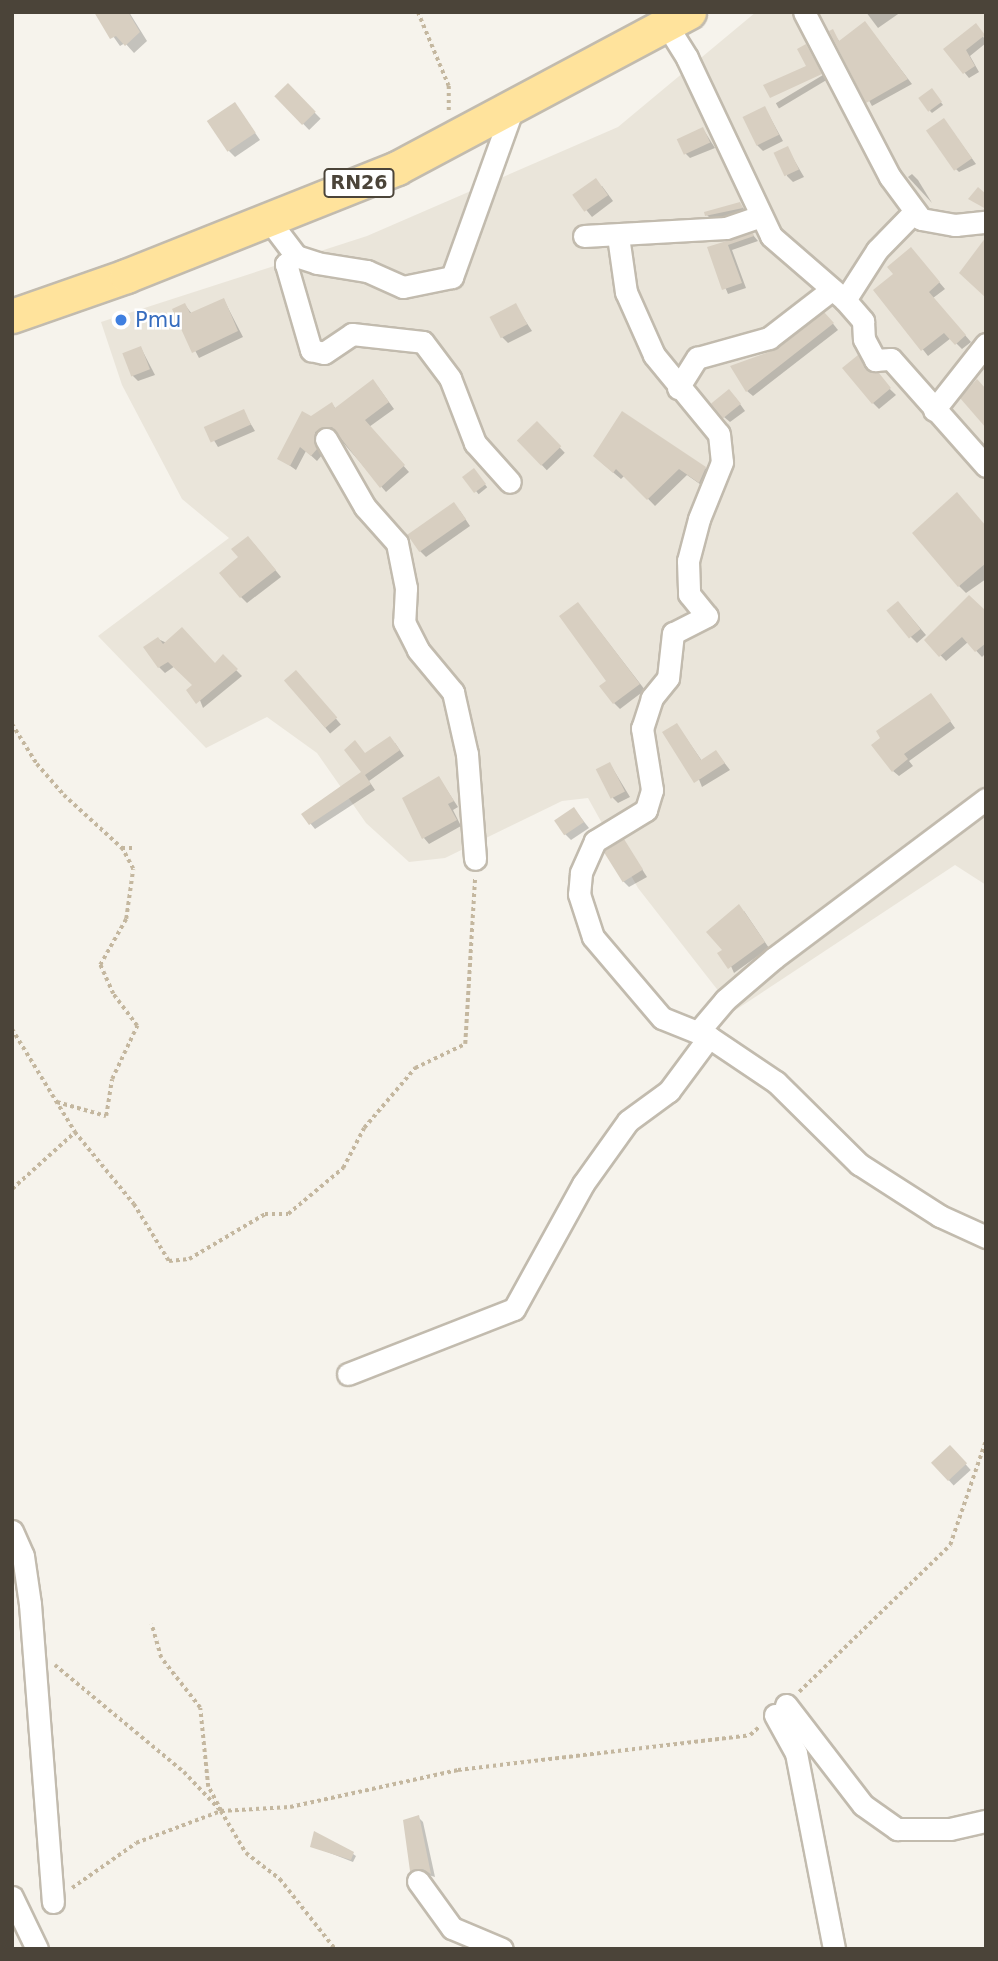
<!DOCTYPE html>
<style>
body{margin:0}
#map{position:relative;width:998px;height:1961px;overflow:hidden;background:#f6f3ec;font-family:"DejaVu Sans",sans-serif}
div>[style]{position:absolute}
.residential>*{inset:0;background:#eae5da}
.shadow>*{inset:0;background:#0003;transform-origin:0 0}
.building>*{inset:0;background:#d8cfc1;transform-origin:0 0}
.path>*{height:3.5px;margin-top:-1.75px;transform-origin:0;background:repeating-linear-gradient(90deg,#c4b79f 0 3.5px,transparent 0 7px)}
.roads{filter:drop-shadow(2px 0 #c2bbae) drop-shadow(-2px 0 #c2bbae) drop-shadow(0 2px #c2bbae) drop-shadow(0 -2px #c2bbae)}
.minor>*{height:21px;margin:-10.5px;padding:0 10.5px;transform-origin:10.5px;border-radius:10.5px;background:#fff}
.primary>*{height:33px;margin:-16.5px;padding:0 16.5px;transform-origin:16.5px;border-radius:16.5px;background:#ffe39c}
.dots>*{width:19px;height:19px;translate:-50% -50%;box-sizing:border-box;border:4px solid #fff;border-radius:50%}
span{translate:-50% -50%;white-space:nowrap;text-align:center;line-height:1.15;-webkit-text-stroke:5px #fff;paint-order:stroke}
.shield-label span{padding:2px 5px;background:#fff;border:2px solid;border-radius:5px;-webkit-text-stroke-width:0}
.shield-label{font-size:19px;color:#4b4439;font-weight:700}
.shop-label{font-size:21px;color:#366cbe}
.left{translate:0 -50%;text-align:left}
.frame{position:absolute;inset:0;border:14px solid #4b4439;pointer-events:none}
</style>
<div id="map">
<div class="residential">
<div style="clip-path:polygon(756px 12px,986px 12px,986px 885px,955px 865px,734px 1011px,638px 888px,588px 798px,562px 801px,445px 858px,409px 862px,366px 823px,317px 753px,267px 717px,206px 748px,98px 636px,229px 538px,182px 499px,122px 385px,101px 322px,367px 236px,618px 127px)"></div>
</div>
<div class="shadow">
<div style="clip-path:polygon(96px 12px,129px 12px,147px 41px,134px 53px,125px 43px,120px 46px)"></div>
<div style="clip-path:polygon(866px 12px,901px 12px,878px 28px)"></div>
<div style="clip-path:polygon(869px 28px,912px 84px,872px 106px,832px 32px,840px 42px)"></div>
<div style="clip-path:polygon(981px 31px,986px 43px,970px 56px,979px 72px,969px 78px,945px 49px)"></div>
<div style="left:823px;top:75px;width:6px;height:55px;rotate:59deg"></div>
<div style="left:288px;top:85px;width:47px;height:16px;rotate:46deg"></div>
<div style="clip-path:polygon(934px 93px,943px 105px,932px 113px,930px 111px)"></div>
<div style="clip-path:polygon(235px 104px,260px 140px,235px 157px,229px 151px)"></div>
<div style="clip-path:polygon(765px 108px,783px 141px,763px 151px,757px 145px)"></div>
<div style="clip-path:polygon(944px 120px,976px 164px,959px 172px,953px 166px)"></div>
<div style="clip-path:polygon(703px 129px,715px 148px,690px 158px,684px 152px)"></div>
<div style="clip-path:polygon(787px 148px,804px 177px,793px 182px,787px 176px)"></div>
<div style="clip-path:polygon(912px 174px,918px 180px,932px 203px,908px 177px)"></div>
<div style="clip-path:polygon(602px 186px,613px 201px,592px 217px,575px 196px)"></div>
<div style="clip-path:polygon(740px 204px,748px 214px,713px 221px,707px 215px)"></div>
<div style="clip-path:polygon(753px 235px,758px 241px,732px 250px,746px 288px,728px 294px,709px 248px)"></div>
<div style="clip-path:polygon(916px 255px,945px 289px,933px 298px,971px 342px,962px 349px,951px 338px,928px 356px,876px 290px)"></div>
<div style="clip-path:polygon(224px 300px,243px 337px,199px 358px,174px 310px,185px 305px,192px 314px)"></div>
<div style="clip-path:polygon(515px 305px,532px 331px,508px 343px,502px 337px)"></div>
<div style="clip-path:polygon(830px 320px,838px 330px,753px 396px,747px 391px,778px 350px)"></div>
<div style="clip-path:polygon(141px 348px,155px 375px,138px 381px,132px 375px)"></div>
<div style="clip-path:polygon(858px 358px,896px 395px,879px 409px,873px 403px)"></div>
<div style="clip-path:polygon(378px 387px,394px 409px,369px 427px,409px 472px,386px 492px,333px 431px,319px 439px,322px 455px,317px 461px,306px 451px,296px 470px,279px 458px,311px 418px,332px 404px,336px 409px)"></div>
<div style="clip-path:polygon(735px 397px,745px 411px,730px 422px,724px 417px)"></div>
<div style="clip-path:polygon(243px 411px,255px 431px,218px 447px,206px 427px)"></div>
<div style="left:537px;top:424px;width:40px;height:25px;rotate:46deg"></div>
<div style="clip-path:polygon(602px 463px,705px 468px,712px 475px,707px 489px,687px 475px,655px 506px,625px 475px,621px 479px)"></div>
<div style="left:474px;top:471px;width:21px;height:11px;rotate:51deg"></div>
<div style="clip-path:polygon(460px 511px,470px 526px,426px 557px,420px 551px)"></div>
<div style="clip-path:polygon(986px 527px,986px 579px,966px 593px,959px 586px)"></div>
<div style="clip-path:polygon(254px 544px,281px 577px,247px 603px,241px 597px,240px 558px)"></div>
<div style="clip-path:polygon(904px 609px,926px 635px,917px 643px,911px 637px)"></div>
<div style="clip-path:polygon(584px 611px,645px 690px,620px 709px,614px 703px)"></div>
<div style="clip-path:polygon(986px 614px,986px 653px,982px 657px,968px 642px,946px 661px,926px 640px)"></div>
<div style="clip-path:polygon(158px 639px,215px 665px,223px 657px,242px 676px,203px 708px,194px 685px,175px 666px,165px 673px,159px 667px)"></div>
<div style="left:301px;top:677px;width:62px;height:14px;rotate:50deg"></div>
<div style="clip-path:polygon(936px 701px,955px 728px,909px 761px,913px 766px,899px 776px,893px 771px)"></div>
<div style="clip-path:polygon(677px 725px,702px 761px,716px 752px,730px 770px,702px 787px)"></div>
<div style="clip-path:polygon(395px 743px,404px 756px,369px 781px,375px 790px,315px 829px,310px 823px,364px 772px,366px 755px)"></div>
<div style="clip-path:polygon(610px 764px,630px 797px,618px 803px,613px 798px)"></div>
<div style="clip-path:polygon(439px 778px,458px 807px,453px 810px,461px 826px,429px 844px,424px 838px)"></div>
<div style="clip-path:polygon(574px 809px,589px 828px,571px 840px,565px 834px)"></div>
<div style="clip-path:polygon(624px 841px,647px 877px,629px 887px,623px 881px)"></div>
<div style="clip-path:polygon(744px 911px,769px 948px,734px 973px,724px 950px)"></div>
<div style="left:950px;top:1447px;width:31px;height:23px;rotate:48deg"></div>
<div style="clip-path:polygon(418px 1817px,423px 1822px,435px 1877px,412px 1870px)"></div>
<div style="clip-path:polygon(312px 1846px,353px 1854px,356px 1856px,353px 1862px)"></div>
</div>
<div class="building">
<div style="clip-path:polygon(94px 12px,128px 12px,140px 32px,125px 46px,116px 36px,110px 39px)"></div>
<div style="clip-path:polygon(865px 21px,908px 79px,866px 103px,829px 31px,833px 29px,839px 41px)"></div>
<div style="clip-path:polygon(976px 23px,985px 35px,966px 50px,975px 66px,963px 74px,943px 49px)"></div>
<div style="clip-path:polygon(806px 44px,822px 74px,770px 98px,763px 85px,806px 66px,797px 49px)"></div>
<div style="left:288px;top:83px;width:40px;height:19px;rotate:46deg"></div>
<div style="left:932px;top:88px;width:17px;height:17px;rotate:54deg"></div>
<div style="left:235px;top:102px;width:37px;height:34px;rotate:56deg"></div>
<div style="left:765px;top:106px;width:32px;height:25px;rotate:64deg"></div>
<div style="left:944px;top:118px;width:49px;height:22px;rotate:55deg"></div>
<div style="left:703px;top:127px;width:17px;height:29px;rotate:65deg"></div>
<div style="left:788px;top:146px;width:26px;height:16px;rotate:65deg"></div>
<div style="left:596px;top:178px;width:21px;height:29px;rotate:55deg"></div>
<div style="clip-path:polygon(978px 187px,986px 194px,986px 209px,968px 199px)"></div>
<div style="clip-path:polygon(740px 202px,743px 208px,705px 216px,704px 212px)"></div>
<div style="clip-path:polygon(753px 233px,754px 236px,728px 245px,742px 283px,722px 290px,707px 247px)"></div>
<div style="clip-path:polygon(986px 237px,986px 298px,959px 273px)"></div>
<div style="clip-path:polygon(911px 247px,940px 282px,929px 292px,966px 335px,955px 345px,944px 333px,921px 351px,873px 290px,893px 274px,887px 267px)"></div>
<div style="clip-path:polygon(224px 298px,238px 331px,192px 353px,172px 309px,185px 303px,190px 313px)"></div>
<div style="left:516px;top:303px;width:24px;height:30px;rotate:62deg"></div>
<div style="clip-path:polygon(824px 312px,834px 323px,746px 392px,730px 366px,777px 349px)"></div>
<div style="left:141px;top:346px;width:25px;height:20px;rotate:69deg"></div>
<div style="clip-path:polygon(858px 355px,868px 371px,879px 373px,891px 388px,872px 404px,842px 368px)"></div>
<div style="clip-path:polygon(373px 379px,389px 402px,365px 420px,405px 465px,380px 488px,332px 427px,315px 432px,317px 449px,311px 456px,300px 447px,290px 466px,277px 459px,302px 411px,311px 416px,332px 402px,335px 408px)"></div>
<div style="clip-path:polygon(977px 379px,986px 389px,986px 428px,960px 398px)"></div>
<div style="left:729px;top:389px;width:19px;height:23px;rotate:51deg"></div>
<div style="left:244px;top:409px;width:17px;height:44px;rotate:66deg"></div>
<div style="clip-path:polygon(622px 411px,706px 467px,699px 483px,679px 469px,647px 500px,616px 469px,613px 473px,593px 456px)"></div>
<div style="left:537px;top:421px;width:35px;height:28px;rotate:46deg"></div>
<div style="left:474px;top:468px;width:20px;height:15px;rotate:53deg"></div>
<div style="clip-path:polygon(957px 492px,986px 526px,986px 563px,958px 587px,912px 533px)"></div>
<div style="left:454px;top:502px;width:21px;height:57px;rotate:55deg"></div>
<div style="clip-path:polygon(248px 536px,276px 570px,240px 598px,219px 573px,238px 557px,231px 549px)"></div>
<div style="clip-path:polygon(969px 595px,986px 611px,986px 643px,975px 652px,962px 637px,939px 657px,924px 640px)"></div>
<div style="left:898px;top:601px;width:36px;height:15px;rotate:51deg"></div>
<div style="clip-path:polygon(578px 602px,640px 684px,613px 704px,599px 686px,606px 681px,559px 616px)"></div>
<div style="clip-path:polygon(182px 627px,215px 663px,223px 654px,238px 669px,196px 704px,186px 690px,192px 685px,168px 662px,158px 668px,143px 647px,158px 637px,163px 644px)"></div>
<div style="left:296px;top:670px;width:63px;height:16px;rotate:49deg"></div>
<div style="clip-path:polygon(931px 693px,951px 721px,904px 754px,908px 759px,892px 772px,871px 745px,880px 738px,876px 731px)"></div>
<div style="clip-path:polygon(677px 723px,701px 760px,716px 750px,725px 763px,694px 783px,662px 732px)"></div>
<div style="clip-path:polygon(390px 736px,400px 750px,365px 775px,371px 784px,309px 825px,301px 814px,361px 772px,344px 750px,355px 740px,365px 753px)"></div>
<div style="left:610px;top:762px;width:33px;height:16px;rotate:63deg"></div>
<div style="clip-path:polygon(439px 776px,454px 801px,448px 804px,457px 820px,422px 839px,402px 798px)"></div>
<div style="left:574px;top:807px;width:18px;height:24px;rotate:56deg"></div>
<div style="left:624px;top:839px;width:36px;height:24px;rotate:58deg"></div>
<div style="clip-path:polygon(739px 904px,765px 942px,728px 969px,717px 953px,722px 950px,706px 932px)"></div>
<div style="left:950px;top:1445px;width:25px;height:26px;rotate:47deg"></div>
<div style="clip-path:polygon(419px 1815px,431px 1874px,423px 1869px,410px 1871px,403px 1820px)"></div>
<div style="clip-path:polygon(314px 1831px,354px 1852px,351px 1860px,310px 1847px)"></div>
</div>
<div class="path">
<div style="left:418px;top:12px;width:80px;rotate:67.3deg"></div>
<div style="left:449px;top:86px;width:25px;rotate:90deg"></div>
<div style="left:12px;top:724px;width:47px;rotate:58deg"></div>
<div style="left:37px;top:764px;width:41px;rotate:48.9deg"></div>
<div style="left:64px;top:795px;width:79px;rotate:42.4deg"></div>
<div style="left:12px;top:1029px;width:121px;rotate:58.5deg"></div>
<div style="left:57px;top:1102px;width:51px;rotate:15.9deg"></div>
<div style="left:106px;top:1116px;width:37px;rotate:-81deg"></div>
<div style="left:112px;top:1079px;width:59px;rotate:-64.7deg"></div>
<div style="left:137px;top:1026px;width:40px;rotate:-127deg"></div>
<div style="left:113px;top:994px;width:32px;rotate:-114deg"></div>
<div style="left:100px;top:965px;width:53px;rotate:-60.5deg"></div>
<div style="left:126px;top:919px;width:50px;rotate:-82deg"></div>
<div style="left:133px;top:869px;width:24px;rotate:-118deg"></div>
<div style="left:122px;top:848px;width:10px"></div>
<div style="left:12px;top:1189px;width:85px;rotate:-42.1deg"></div>
<div style="left:75px;top:1132px;width:93px;rotate:50.7deg"></div>
<div style="left:134px;top:1204px;width:67px;rotate:58.4deg"></div>
<div style="left:169px;top:1261px;width:20px;rotate:-6deg"></div>
<div style="left:189px;top:1259px;width:88px;rotate:-30.6deg"></div>
<div style="left:265px;top:1214px;width:23px"></div>
<div style="left:288px;top:1214px;width:72px;rotate:-39.9deg"></div>
<div style="left:343px;top:1168px;width:45px;rotate:-62.3deg"></div>
<div style="left:364px;top:1128px;width:79px;rotate:-49.6deg"></div>
<div style="left:415px;top:1068px;width:55px;rotate:-25.6deg"></div>
<div style="left:465px;top:1044px;width:167px;rotate:-86.6deg"></div>
<div style="left:55px;top:1665px;width:168px;rotate:39.7deg"></div>
<div style="left:184px;top:1772px;width:54px;rotate:46.5deg"></div>
<div style="left:221px;top:1811px;width:27px;rotate:-118deg"></div>
<div style="left:208px;top:1787px;width:79px;rotate:-95.8deg"></div>
<div style="left:200px;top:1708px;width:63px;rotate:-128deg"></div>
<div style="left:161px;top:1658px;width:35px;rotate:-106deg"></div>
<div style="left:799px;top:1692px;width:211px;rotate:-44.2deg"></div>
<div style="left:950px;top:1545px;width:111px;rotate:-71.1deg"></div>
<div style="left:221px;top:1811px;width:49px;rotate:59.2deg"></div>
<div style="left:246px;top:1853px;width:43px;rotate:37.4deg"></div>
<div style="left:280px;top:1879px;width:89px;rotate:51.8deg"></div>
<div style="left:72px;top:1888px;width:78px;rotate:-35.1deg"></div>
<div style="left:136px;top:1843px;width:91px;rotate:-20.6deg"></div>
<div style="left:221px;top:1811px;width:69px;rotate:-3.3deg"></div>
<div style="left:290px;top:1807px;width:172px;rotate:-12.4deg"></div>
<div style="left:458px;top:1770px;width:294px;rotate:-6.8deg"></div>
<div style="left:750px;top:1735px;width:12px;rotate:-42deg"></div>
</div>
<div class="roads">
<div class="minor">
<div style="left:804px;top:12px;width:186px;rotate:62.5deg"></div>
<div style="left:890px;top:177px;width:52px;rotate:53.6deg"></div>
<div style="left:921px;top:219px;width:35px;rotate:10deg"></div>
<div style="left:955px;top:225px;width:31px;rotate:-6deg"></div>
<div style="left:666px;top:24px;width:40px;rotate:58deg"></div>
<div style="left:687px;top:58px;width:197px;rotate:64.7deg"></div>
<div style="left:771px;top:236px;width:98px;rotate:40.9deg"></div>
<div style="left:845px;top:300px;width:28px;rotate:49deg"></div>
<div style="left:863px;top:321px;width:18px;rotate:87deg"></div>
<div style="left:864px;top:339px;width:24px;rotate:62deg"></div>
<div style="left:875px;top:360px;width:16px;rotate:-4deg"></div>
<div style="left:891px;top:359px;width:143px;rotate:48.4deg"></div>
<div style="left:268px;top:219px;width:46px;rotate:52.9deg"></div>
<div style="left:296px;top:256px;width:22px;rotate:18deg"></div>
<div style="left:317px;top:263px;width:51px;rotate:9.1deg"></div>
<div style="left:367px;top:271px;width:39px;rotate:24deg"></div>
<div style="left:403px;top:287px;width:50px;rotate:-11.5deg"></div>
<div style="left:452px;top:277px;width:177px;rotate:-70.2deg"></div>
<div style="left:584px;top:236px;width:142px;rotate:-3.2deg"></div>
<div style="left:726px;top:228px;width:37px;rotate:-19deg"></div>
<div style="left:618px;top:236px;width:57px;rotate:81.9deg"></div>
<div style="left:626px;top:292px;width:69px;rotate:66deg"></div>
<div style="left:654px;top:355px;width:102px;rotate:50.6deg"></div>
<div style="left:719px;top:434px;width:28px;rotate:84deg"></div>
<div style="left:722px;top:462px;width:61px;rotate:112deg"></div>
<div style="left:699px;top:519px;width:43px;rotate:104.7deg"></div>
<div style="left:688px;top:561px;width:33px;rotate:88deg"></div>
<div style="left:689px;top:594px;width:28px;rotate:51deg"></div>
<div style="left:707px;top:616px;width:38px;rotate:153deg"></div>
<div style="left:673px;top:633px;width:45px;rotate:96.3deg"></div>
<div style="left:668px;top:678px;width:26px;rotate:129deg"></div>
<div style="left:652px;top:698px;width:32px;rotate:108deg"></div>
<div style="left:642px;top:728px;width:63px;rotate:80.8deg"></div>
<div style="left:652px;top:790px;width:21px;rotate:107deg"></div>
<div style="left:646px;top:810px;width:60px;rotate:148.7deg"></div>
<div style="left:595px;top:841px;width:35px;rotate:114deg"></div>
<div style="left:581px;top:873px;width:21px;rotate:95deg"></div>
<div style="left:579px;top:894px;width:45px;rotate:72deg"></div>
<div style="left:593px;top:937px;width:106px;rotate:49.6deg"></div>
<div style="left:662px;top:1018px;width:51px;rotate:22deg"></div>
<div style="left:709px;top:1037px;width:81px;rotate:33.9deg"></div>
<div style="left:776px;top:1082px;width:117px;rotate:44.7deg"></div>
<div style="left:859px;top:1164px;width:96px;rotate:32.7deg"></div>
<div style="left:940px;top:1216px;width:51px;rotate:24.5deg"></div>
<div style="left:296px;top:256px;width:13px;rotate:141deg"></div>
<div style="left:286px;top:264px;width:90px;rotate:73.8deg"></div>
<div style="left:311px;top:350px;width:13px;rotate:13deg"></div>
<div style="left:324px;top:353px;width:34px;rotate:-34deg"></div>
<div style="left:352px;top:334px;width:71px;rotate:6.4deg"></div>
<div style="left:423px;top:342px;width:45px;rotate:53.1deg"></div>
<div style="left:450px;top:378px;width:70px;rotate:69deg"></div>
<div style="left:475px;top:443px;width:52px;rotate:48.1deg"></div>
<div style="left:845px;top:300px;width:59px;rotate:-57.4deg"></div>
<div style="left:877px;top:250px;width:54px;rotate:-45.7deg"></div>
<div style="left:678px;top:388px;width:36px;rotate:-58deg"></div>
<div style="left:697px;top:358px;width:75px;rotate:-15.5deg"></div>
<div style="left:769px;top:338px;width:78px;rotate:-37.7deg"></div>
<div style="left:934px;top:410px;width:84px;rotate:-51.8deg"></div>
<div style="left:326px;top:439px;width:78px;rotate:60.2deg"></div>
<div style="left:365px;top:507px;width:48px;rotate:48.4deg"></div>
<div style="left:397px;top:543px;width:46px;rotate:78.7deg"></div>
<div style="left:406px;top:588px;width:34px;rotate:93deg"></div>
<div style="left:404px;top:622px;width:31px;rotate:63deg"></div>
<div style="left:418px;top:650px;width:55px;rotate:50.2deg"></div>
<div style="left:453px;top:692px;width:64px;rotate:77.3deg"></div>
<div style="left:467px;top:754px;width:105px;rotate:85.6deg"></div>
<div style="left:698px;top:1032px;width:42px;rotate:-49.8deg"></div>
<div style="left:725px;top:1000px;width:65px;rotate:-40.6deg"></div>
<div style="left:774px;top:958px;width:265px;rotate:-36.9deg"></div>
<div style="left:348px;top:1374px;width:178px;rotate:-21.4deg"></div>
<div style="left:514px;top:1309px;width:143px;rotate:-61.1deg"></div>
<div style="left:583px;top:1184px;width:77px;rotate:-54.5deg"></div>
<div style="left:628px;top:1121px;width:51px;rotate:-36.2deg"></div>
<div style="left:669px;top:1091px;width:67px;rotate:-53.5deg"></div>
<div style="left:12px;top:1531px;width:27px;rotate:66deg"></div>
<div style="left:23px;top:1556px;width:49px;rotate:81.7deg"></div>
<div style="left:30px;top:1604px;width:299px;rotate:85.6deg"></div>
<div style="left:786px;top:1705px;width:126px;rotate:52.4deg"></div>
<div style="left:863px;top:1805px;width:42px;rotate:35.2deg"></div>
<div style="left:897px;top:1829px;width:53px"></div>
<div style="left:950px;top:1829px;width:37px;rotate:-13deg"></div>
<div style="left:775px;top:1715px;width:43px;rotate:61.1deg"></div>
<div style="left:796px;top:1753px;width:200px;rotate:79deg"></div>
<div style="left:418px;top:1881px;width:58px;rotate:54.1deg"></div>
<div style="left:452px;top:1928px;width:54px;rotate:22.8deg"></div>
<div style="left:12px;top:1897px;width:58px;rotate:64.3deg"></div>
</div>
<div class="primary">
<div style="left:12px;top:316px;width:121px;rotate:-19.3deg"></div>
<div style="left:126px;top:276px;width:292px;rotate:-21.7deg"></div>
<div style="left:397px;top:168px;width:331px;rotate:-28.1deg"></div>
</div>
</div>
<div class="dots">
<div style="left:121px;top:320px;background:#3f7fe0"></div>
</div>
<div class="shield-label">
<span style="left:359px;top:183px">RN26</span>
</div>
<div class="shop-label">
<span class="left" style="left:135px;top:320px">Pmu</span>
</div>
<div class="frame"></div>
</div>
